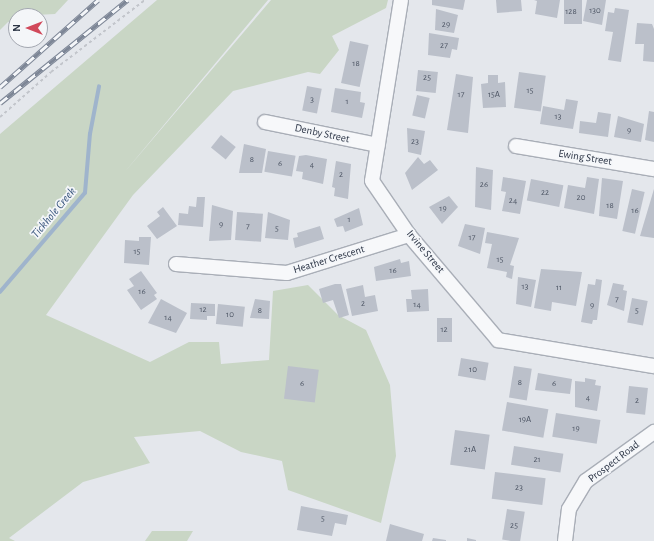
<!DOCTYPE html>
<style>
body{margin:0}
#map{position:relative;width:654px;height:541px;overflow:hidden;background:#e4e7ec;font-family:"Alegreya Sans",sans-serif}
div>[style]{position:absolute}
.green>*{inset:0;background:#c9d6c5}
.stream>*{height:3.5px;margin:-1.75px;padding:0 1.75px;transform-origin:1.75px;border-radius:1.75px;background:#9fb4cc}
.building>*{inset:0;background:#bbc0ca;transform-origin:0 0}
.path>*{height:2px;margin-top:-1px;transform-origin:0;background:repeating-linear-gradient(90deg,#c2c5cb 0 3px,transparent 0 6px)}
.roads{filter:drop-shadow(1px 0 #a9aeb7) drop-shadow(-1px 0 #a9aeb7) drop-shadow(0 1px #a9aeb7) drop-shadow(0 -1px #a9aeb7)}
.minor>*{height:14px;margin:-7px;padding:0 7px;transform-origin:7px;border-radius:7px;background:#f7f8fa}
.rail>*{height:4.5px;margin-top:-2.25px;transform-origin:0;background:repeating-linear-gradient(90deg,#f4f6f9 0 9px,#7d8696 0 18px);box-sizing:border-box;border-block:1px solid #7d8696}
span{translate:-50% -50%;white-space:nowrap;text-align:center;line-height:1.15;-webkit-text-stroke:3.5px #f4f6f9;paint-order:stroke}
.number-label{font-size:9px;color:#4f5766}
.number-label span{-webkit-text-stroke-width:0}
.street-label{font-size:11px;color:#2b3445}
.water-label{font-size:12px;color:#34527a;font-style:italic}
.north{position:absolute;left:8px;top:8px;width:40px;height:40px;box-sizing:border-box;background:#f4f6f9;border:1px solid #a4a8b1;border-radius:50%;rotate:270deg;font-size:11px;font-weight:700;line-height:16px;text-align:center;color:#2b3445}
.north::after{content:'';display:block;margin:auto;width:14px;height:18px;background:#d1495b;clip-path:polygon(50% 0,100% 100%,50% 72%,0 100%)}
</style>
<div id="map">
<div class="green">
<div style="clip-path:polygon(0 0,68px 0,55px 14px,16px 16px,16px 20px,8px 22px,0 30px)"></div>
<div style="clip-path:polygon(157px 0,268px 0,123px 174px,271px 0,388px 0,386px 8px,332px 36px,339px 50px,320px 74px,308px 72px,233px 91px,133px 195px,46px 315px,150px 362px,189px 342px,219px 342px,221px 364px,269px 360px,273px 291px,308px 285px,338px 315px,366px 330px,390px 385px,396px 456px,381px 523px,288px 490px,282px 461px,241px 452px,200px 431px,134px 437px,150px 463px,83px 482px,9px 538px,15px 541px,0 541px,0 134px)"></div>
<div style="clip-path:polygon(152px 531px,193px 531px,187px 541px,145px 541px)"></div>
</div>
<div class="stream">
<div style="left:0;top:292px;width:130px;rotate:-49.4deg"></div>
<div style="left:85px;top:193px;width:59px;rotate:-85.2deg"></div>
<div style="left:90px;top:134px;width:48px;rotate:-79.2deg"></div>
</div>
<div class="building">
<div style="clip-path:polygon(432px 0,465px 0,463px 10px,432px 5px)"></div>
<div style="clip-path:polygon(496px 0,521px 0,522px 11px,497px 13px)"></div>
<div style="clip-path:polygon(560px 0,557px 18px,535px 14px,537px 1px,534px 0)"></div>
<div style="left:564px;top:0;width:18px;height:24px"></div>
<div style="clip-path:polygon(587px 0,606px 0,602px 25px,583px 21px)"></div>
<div style="clip-path:polygon(615px 8px,629px 10px,621px 62px,608px 60px,613px 32px,605px 31px,608px 12px,614px 13px)"></div>
<div style="clip-path:polygon(436px 9px,458px 15px,454px 33px,435px 30px)"></div>
<div style="clip-path:polygon(637px 23px,652px 24px,654px 29px,654px 62px,643px 61px,644px 44px,635px 44px)"></div>
<div style="clip-path:polygon(429px 33px,459px 38px,457px 50px,452px 49px,450px 58px,428px 55px)"></div>
<div style="left:350px;top:41px;width:19px;height:43px;rotate:12deg"></div>
<div style="left:418px;top:70px;width:20px;height:21px;rotate:6deg"></div>
<div style="left:519px;top:72px;width:27px;height:36px;rotate:8deg"></div>
<div style="clip-path:polygon(456px 74px,473px 77px,468px 133px,447px 130px)"></div>
<div style="clip-path:polygon(488px 75px,498px 75px,498px 83px,505px 82px,506px 107px,483px 108px,481px 84px,488px 83px)"></div>
<div style="left:307px;top:86px;width:15px;height:25px;rotate:11deg"></div>
<div style="clip-path:polygon(335px 88px,361px 92px,360px 102px,365px 103px,362px 118px,331px 112px)"></div>
<div style="left:417px;top:95px;width:13px;height:21px;rotate:13deg"></div>
<div style="clip-path:polygon(566px 99px,578px 101px,573px 129px,540px 124px,543px 106px,564px 110px)"></div>
<div style="clip-path:polygon(649px 111px,654px 112px,654px 142px,645px 140px)"></div>
<div style="clip-path:polygon(598px 112px,611px 114px,608px 137px,579px 133px,580px 121px,596px 123px)"></div>
<div style="clip-path:polygon(618px 116px,644px 124px,641px 142px,614px 137px)"></div>
<div style="clip-path:polygon(407px 128px,425px 131px,421px 155px,408px 152px)"></div>
<div style="left:221px;top:135px;width:19px;height:16px;rotate:39deg"></div>
<div style="clip-path:polygon(244px 144px,266px 149px,262px 173px,239px 173px)"></div>
<div style="left:268px;top:151px;width:28px;height:21px;rotate:10deg"></div>
<div style="clip-path:polygon(306px 155px,327px 159px,323px 184px,302px 179px,303px 172px,296px 171px,299px 156px)"></div>
<div style="clip-path:polygon(418px 157px,424px 164px,430px 160px,438px 170px,412px 190px,405px 173px)"></div>
<div style="clip-path:polygon(336px 161px,351px 164px,348px 199px,334px 196px,335px 188px,332px 187px)"></div>
<div style="clip-path:polygon(476px 167px,493px 170px,491px 210px,475px 207px)"></div>
<div style="clip-path:polygon(503px 177px,526px 181px,520px 214px,502px 211px,506px 192px,501px 191px)"></div>
<div style="clip-path:polygon(587px 177px,599px 179px,594px 214px,564px 208px,568px 185px,585px 188px)"></div>
<div style="clip-path:polygon(602px 178px,623px 181px,617px 219px,599px 216px)"></div>
<div style="left:531px;top:179px;width:33px;height:22px;rotate:11deg"></div>
<div style="left:632px;top:189px;width:13px;height:43px;rotate:13deg"></div>
<div style="clip-path:polygon(654px 189px,654px 238px,640px 236px)"></div>
<div style="clip-path:polygon(449px 196px,458px 207px,442px 224px,429px 207px)"></div>
<div style="clip-path:polygon(197px 197px,205px 197px,203px 227px,178px 225px,179px 213px,188px 214px,189px 206px,196px 207px)"></div>
<div style="clip-path:polygon(212px 205px,233px 211px,231px 240px,209px 241px)"></div>
<div style="clip-path:polygon(163px 207px,177px 226px,157px 239px,147px 226px,160px 216px,157px 212px)"></div>
<div style="clip-path:polygon(359px 208px,363px 225px,345px 232px,343px 226px,337px 227px,334px 219px)"></div>
<div style="left:237px;top:212px;width:26px;height:28px;rotate:4deg"></div>
<div style="clip-path:polygon(268px 212px,290px 220px,288px 240px,265px 238px)"></div>
<div style="clip-path:polygon(465px 224px,485px 228px,480px 254px,458px 246px)"></div>
<div style="clip-path:polygon(320px 226px,324px 239px,295px 248px,293px 238px,298px 237px,297px 233px)"></div>
<div style="clip-path:polygon(487px 232px,519px 238px,510px 265px,514px 266px,512px 279px,506px 277px,507px 272px,487px 268px,492px 244px,485px 243px)"></div>
<div style="clip-path:polygon(139px 237px,151px 237px,149px 265px,124px 263px,125px 240px,139px 241px)"></div>
<div style="clip-path:polygon(400px 259px,401px 263px,409px 261px,411px 276px,376px 281px,374px 267px)"></div>
<div style="clip-path:polygon(541px 269px,582px 272px,576px 306px,552px 302px,551px 311px,534px 308px)"></div>
<div style="clip-path:polygon(141px 271px,157px 293px,154px 295px,157px 299px,141px 310px,127px 290px,134px 286px,129px 279px)"></div>
<div style="clip-path:polygon(518px 277px,536px 280px,531px 307px,516px 304px)"></div>
<div style="clip-path:polygon(596px 279px,602px 280px,597px 320px,593px 320px,592px 324px,581px 322px,588px 284px,595px 285px)"></div>
<div style="clip-path:polygon(613px 283px,624px 285px,623px 290px,627px 291px,624px 311px,607px 305px)"></div>
<div style="clip-path:polygon(335px 284px,341px 284px,349px 315px,339px 318px,333px 300px,323px 303px,319px 289px)"></div>
<div style="clip-path:polygon(363px 285px,365px 297px,375px 295px,378px 311px,352px 316px,346px 289px)"></div>
<div style="clip-path:polygon(428px 289px,429px 311px,407px 312px,406px 299px,412px 299px,411px 290px)"></div>
<div style="left:632px;top:298px;width:16px;height:25px;rotate:11deg"></div>
<div style="clip-path:polygon(161px 299px,187px 313px,176px 333px,148px 323px)"></div>
<div style="clip-path:polygon(255px 299px,270px 301px,269px 319px,250px 318px)"></div>
<div style="clip-path:polygon(191px 303px,215px 304px,215px 316px,207px 316px,207px 320px,190px 319px)"></div>
<div style="left:218px;top:304px;width:27px;height:20px;rotate:6deg"></div>
<div style="left:437px;top:318px;width:15px;height:24px"></div>
<div style="left:461px;top:358px;width:28px;height:18px;rotate:10deg"></div>
<div style="left:288px;top:366px;width:31px;height:33px;rotate:7deg"></div>
<div style="left:514px;top:366px;width:18px;height:32px;rotate:9deg"></div>
<div style="clip-path:polygon(538px 373px,572px 379px,570px 394px,535px 390px)"></div>
<div style="clip-path:polygon(585px 378px,596px 380px,595px 385px,601px 386px,597px 411px,575px 407px,575px 381px,585px 382px)"></div>
<div style="left:629px;top:386px;width:19px;height:27px;rotate:6deg"></div>
<div style="left:507px;top:402px;width:42px;height:29px;rotate:10deg"></div>
<div style="left:556px;top:413px;width:45px;height:24px;rotate:9deg"></div>
<div style="left:455px;top:430px;width:35px;height:35px;rotate:8deg"></div>
<div style="left:514px;top:446px;width:50px;height:19px;rotate:9deg"></div>
<div style="left:495px;top:472px;width:51px;height:27px;rotate:7deg"></div>
<div style="clip-path:polygon(301px 506px,348px 515px,346px 525px,335px 523px,332px 536px,297px 530px)"></div>
<div style="left:507px;top:509px;width:18px;height:31px;rotate:9deg"></div>
<div style="clip-path:polygon(390px 524px,424px 534px,422px 541px,386px 541px)"></div>
<div style="clip-path:polygon(433px 538px,446px 540px,446px 541px,432px 541px)"></div>
<div style="clip-path:polygon(467px 538px,476px 540px,476px 541px,467px 541px)"></div>
</div>
<div class="path">
<div style="left:0;top:117px;width:68px;rotate:-41.4deg"></div>
<div style="left:51px;top:72px;width:118px;rotate:-37.5deg"></div>
</div>
<div class="roads">
<div class="minor">
<div style="left:401px;top:0;width:183px;rotate:99.1deg"></div>
<div style="left:372px;top:181px;width:65px;rotate:55.6deg"></div>
<div style="left:409px;top:235px;width:138px;rotate:49.7deg"></div>
<div style="left:498px;top:340px;width:158px;rotate:9.5deg"></div>
<div style="left:265px;top:122px;width:115px;rotate:11.5deg"></div>
<div style="left:516px;top:146px;width:140px;rotate:9.5deg"></div>
<div style="left:176px;top:264px;width:111px;rotate:4.6deg"></div>
<div style="left:287px;top:273px;width:128px;rotate:-17.3deg"></div>
<div style="left:565px;top:541px;width:32px;rotate:-83deg"></div>
<div style="left:569px;top:509px;width:33px;rotate:-59deg"></div>
<div style="left:586px;top:481px;width:84px;rotate:-35.8deg"></div>
</div>
</div>
<div class="rail">
<div style="left:0;top:87px;width:131px;rotate:-41.6deg"></div>
<div style="left:0;top:103px;width:164px;rotate:-39deg"></div>
</div>
<div class="number-label">
<span style="left:595px;top:11px">130</span>
<span style="left:571px;top:12px">128</span>
<span style="left:446px;top:25px">29</span>
<span style="left:444px;top:46px">27</span>
<span style="left:356px;top:64px">18</span>
<span style="left:427px;top:78px">25</span>
<span style="left:530px;top:91px">15</span>
<span style="left:461px;top:95px">17</span>
<span style="left:494px;top:95px">15A</span>
<span style="left:312px;top:100px">3</span>
<span style="left:347px;top:102px">1</span>
<span style="left:558px;top:117px">13</span>
<span style="left:629px;top:131px">9</span>
<span style="left:415px;top:142px">23</span>
<span style="left:252px;top:160px">8</span>
<span style="left:280px;top:164px">6</span>
<span style="left:312px;top:165px">4</span>
<span style="left:341px;top:175px">2</span>
<span style="left:484px;top:185px">26</span>
<span style="left:545px;top:193px">22</span>
<span style="left:581px;top:198px">20</span>
<span style="left:513px;top:201px">24</span>
<span style="left:610px;top:206px">18</span>
<span style="left:443px;top:209px">19</span>
<span style="left:635px;top:211px">16</span>
<span style="left:349px;top:220px">1</span>
<span style="left:221px;top:225px">9</span>
<span style="left:248px;top:227px">7</span>
<span style="left:277px;top:229px">5</span>
<span style="left:472px;top:238px">17</span>
<span style="left:137px;top:252px">15</span>
<span style="left:500px;top:260px">15</span>
<span style="left:393px;top:271px">16</span>
<span style="left:525px;top:287px">13</span>
<span style="left:559px;top:288px">11</span>
<span style="left:142px;top:292px">16</span>
<span style="left:617px;top:300px">7</span>
<span style="left:363px;top:304px">2</span>
<span style="left:417px;top:305px">14</span>
<span style="left:592px;top:306px">9</span>
<span style="left:203px;top:310px">12</span>
<span style="left:260px;top:311px">8</span>
<span style="left:637px;top:311px">5</span>
<span style="left:230px;top:315px">10</span>
<span style="left:168px;top:318px">14</span>
<span style="left:444px;top:330px">12</span>
<span style="left:473px;top:370px">10</span>
<span style="left:520px;top:383px">8</span>
<span style="left:302px;top:384px">6</span>
<span style="left:554px;top:384px">6</span>
<span style="left:588px;top:398px">4</span>
<span style="left:637px;top:401px">2</span>
<span style="left:525px;top:420px">19A</span>
<span style="left:576px;top:429px">19</span>
<span style="left:470px;top:450px">21A</span>
<span style="left:537px;top:460px">21</span>
<span style="left:519px;top:488px">23</span>
<span style="left:323px;top:519px">5</span>
<span style="left:514px;top:526px">25</span>
</div>
<div class="street-label">
<span style="left:322px;top:134px;rotate:12deg">Denby Street</span>
<span style="left:585px;top:158px;rotate:9deg">Ewing Street</span>
<span style="left:425px;top:252px;rotate:50deg">Irvine Street</span>
<span style="left:329px;top:260px;rotate:-17deg">Heather Crescent</span>
<span style="left:614px;top:462px;rotate:-37deg">Prospect Road</span>
</div>
<div class="water-label">
<span style="left:54px;top:213px;rotate:-50deg">Tickhole Creek</span>
</div>
<div class="north">N</div>
</div>
